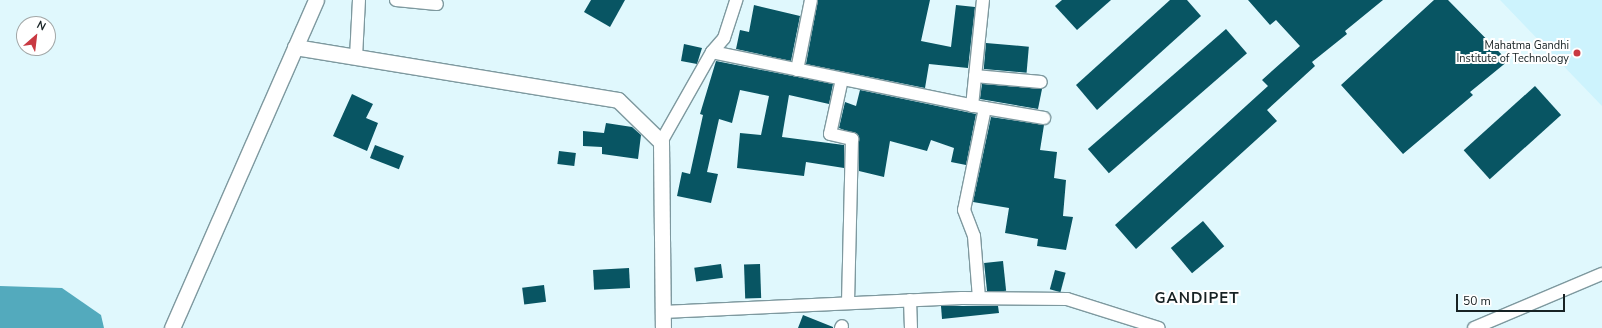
<!DOCTYPE html>
<style>
body{margin:0}
#map{position:relative;width:1602px;height:328px;overflow:hidden;background:#e0f8fd;font-family:"Nunito Sans",sans-serif}
div>[style]{position:absolute}
.built>*{inset:0;background:#cdf3fd}
.water>*{inset:0;background:#53aabd}
.building>*{inset:0;background:#085563;transform-origin:0 0}
.roads{filter:drop-shadow(1px 0 #7e999f) drop-shadow(-1px 0 #7e999f) drop-shadow(0 1px #7e999f) drop-shadow(0 -1px #7e999f)}
.minor>*{height:12px;margin:-6px;padding:0 6px;transform-origin:6px;border-radius:6px;background:#fff}
.tertiary>*{height:15px;margin:-7.5px;padding:0 7.5px;transform-origin:7.5px;border-radius:7.5px;background:#fff}
.dots>*{width:11px;height:11px;translate:-50% -50%;box-sizing:border-box;border:2px solid #fff;border-radius:50%}
span{translate:-50% -50%;white-space:nowrap;text-align:center;line-height:1.15;-webkit-text-stroke:4px #fff;paint-order:stroke}
.poi-label{font-size:11px;color:#172224}
.right{translate:-100% -50%;text-align:right}
.district-label{font-size:15px;color:#172224;font-weight:700;letter-spacing:1px}
.north{position:absolute;left:16px;top:16px;width:40px;height:40px;box-sizing:border-box;background:#fff;border:1px solid #a2a7a7;border-radius:50%;rotate:28deg;font-size:11px;font-weight:700;line-height:16px;text-align:center;color:#172224}
.north::after{content:'';display:block;margin:auto;width:14px;height:18px;background:#c93942;clip-path:polygon(50% 0,100% 100%,50% 72%,0 100%)}
.scale{position:absolute;left:1456px;top:294px;width:109px;height:18px;box-sizing:border-box;border:2px solid #172224;border-top:0;padding-left:5px;font-size:12px;line-height:14px;white-space:nowrap;color:#172224;-webkit-text-stroke:3px #fff;paint-order:stroke}
</style>
<div id="map">
<div class="built">
<div style="clip-path:polygon(1500px 0,1602px 0,1602px 106px)"></div>
</div>
<div class="water">
<div style="clip-path:polygon(0 286px,62px 288px,101px 315px,104px 328px,0 328px)"></div>
</div>
<div class="building">
<div style="clip-path:polygon(591px 0,625px 0,610px 27px,584px 12px)"></div>
<div style="clip-path:polygon(818px 0,930px 0,921px 41px,951px 47px,956px 5px,975px 7px,968px 68px,929px 64px,925px 88px,806px 64px)"></div>
<div style="clip-path:polygon(1062px 0,1111px 0,1077px 30px,1055px 6px)"></div>
<div style="clip-path:polygon(1170px 0,1187px 0,1201px 16px,1097px 110px,1076px 85px)"></div>
<div style="clip-path:polygon(1248px 0,1383px 0,1345px 31px,1347px 34px,1312px 62px,1315px 66px,1267px 110px,1277px 121px,1136px 249px,1115px 225px,1268px 86px,1262px 80px,1300px 46px,1276px 20px,1270px 25px)"></div>
<div style="clip-path:polygon(1434px 0,1448px 0,1508px 61px,1470px 92px,1473px 95px,1403px 154px,1341px 85px)"></div>
<div style="clip-path:polygon(754px 5px,800px 16px,791px 61px,736px 49px,740px 30px,749px 32px)"></div>
<div style="left:1226px;top:29px;width:32px;height:183px;rotate:49deg"></div>
<div style="left:986px;top:43px;width:43px;height:26px;rotate:5deg"></div>
<div style="clip-path:polygon(684px 44px,702px 48px,697px 64px,681px 61px)"></div>
<div style="clip-path:polygon(716px 61px,833px 84px,829px 104px,789px 95px,782px 137px,844px 145px,844px 168px,806px 162px,804px 176px,737px 168px,740px 133px,761px 135px,769px 96px,740px 90px,732px 123px,719px 119px,707px 172px,718px 174px,711px 203px,677px 196px,682px 172px,690px 174px,703px 115px,700px 114px)"></div>
<div style="clip-path:polygon(982px 84px,1042px 89px,1038px 109px,980px 99px)"></div>
<div style="left:1535px;top:86px;width:39px;height:96px;rotate:48deg"></div>
<div style="clip-path:polygon(860px 90px,976px 114px,966px 165px,951px 162px,954px 148px,931px 140px,927px 151px,890px 141px,884px 177px,859px 171px,859px 136px,839px 128px,845px 102px,856px 106px)"></div>
<div style="clip-path:polygon(352px 94px,373px 104px,366px 118px,378px 123px,367px 151px,333px 136px)"></div>
<div style="clip-path:polygon(991px 117px,1044px 125px,1040px 150px,1057px 152px,1054px 178px,1066px 180px,1063px 216px,1073px 217px,1066px 250px,1037px 246px,1038px 239px,1005px 233px,1009px 208px,973px 202px)"></div>
<div style="clip-path:polygon(606px 123px,632px 127px,641px 135px,638px 159px,602px 154px,602px 147px,583px 146px,583px 131px,604px 133px)"></div>
<div style="left:375px;top:145px;width:31px;height:14px;rotate:21deg"></div>
<div style="left:559px;top:151px;width:17px;height:13px;rotate:7deg"></div>
<div style="left:1203px;top:221px;width:33px;height:42px;rotate:50deg"></div>
<div style="left:1003px;top:261px;width:30px;height:19px;rotate:84deg"></div>
<div style="left:721px;top:264px;width:14px;height:27px;rotate:82deg"></div>
<div style="left:760px;top:264px;width:34px;height:16px;rotate:88deg"></div>
<div style="left:629px;top:268px;width:20px;height:36px;rotate:87deg"></div>
<div style="left:1055px;top:270px;width:11px;height:20px;rotate:15deg"></div>
<div style="left:544px;top:285px;width:17px;height:22px;rotate:83deg"></div>
<div style="clip-path:polygon(941px 306px,998px 306px,999px 313px,942px 319px)"></div>
<div style="clip-path:polygon(803px 315px,833px 327px,833px 328px,798px 328px)"></div>
</div>
<div class="roads">
<div class="minor">
<div style="left:396px;top:0;width:41px;rotate:5.6deg"></div>
<div style="left:712px;top:52px;width:279px;rotate:11.6deg"></div>
<div style="left:985px;top:108px;width:104px;rotate:101.6deg"></div>
<div style="left:964px;top:210px;width:28px;rotate:69deg"></div>
<div style="left:974px;top:236px;width:62px;rotate:85.4deg"></div>
<div style="left:356px;top:57px;width:57px;rotate:-87deg"></div>
<div style="left:797px;top:70px;width:71px;rotate:-78.7deg"></div>
<div style="left:975px;top:76px;width:66px;rotate:5.2deg"></div>
<div style="left:842px;top:79px;width:56px;rotate:102.3deg"></div>
<div style="left:830px;top:134px;width:23px;rotate:13deg"></div>
<div style="left:852px;top:139px;width:164px;rotate:91.4deg"></div>
<div style="left:972px;top:106px;width:107px;rotate:-84.1deg"></div>
<div style="left:985px;top:108px;width:60px;rotate:9.6deg"></div>
<div style="left:661px;top:142px;width:103px;rotate:-60.5deg"></div>
<div style="left:712px;top:52px;width:18px;rotate:-49deg"></div>
<div style="left:724px;top:38px;width:40px;rotate:-72deg"></div>
<div style="left:910px;top:300px;width:28px;rotate:88deg"></div>
<div style="left:663px;top:312px;width:299px;rotate:-2.7deg"></div>
<div style="left:962px;top:298px;width:105px;rotate:0.5deg"></div>
<div style="left:1067px;top:299px;width:96px;rotate:17.5deg"></div>
<div style="left:841px;top:328px;width:2px;rotate:-63deg"></div>
<div style="left:1474px;top:328px;width:139px;rotate:-22.9deg"></div>
</div>
<div class="tertiary">
<div style="left:295px;top:47px;width:327px;rotate:9.3deg"></div>
<div style="left:618px;top:100px;width:60px;rotate:44.3deg"></div>
<div style="left:661px;top:142px;width:186px;rotate:89.4deg"></div>
<div style="left:172px;top:328px;width:358px;rotate:-66.3deg"></div>
</div>
</div>
<div class="dots">
<div style="left:1577px;top:53px;background:#c93942"></div>
</div>
<div class="poi-label">
<span class="right" style="left:1569px;top:53px">Mahatma Gandhi<br>Institute of Technology</span>
</div>
<div class="district-label">
<span style="left:1197px;top:299px">GANDIPET</span>
</div>
<div class="north">N</div>
<div class="scale">50 m</div>
</div>
